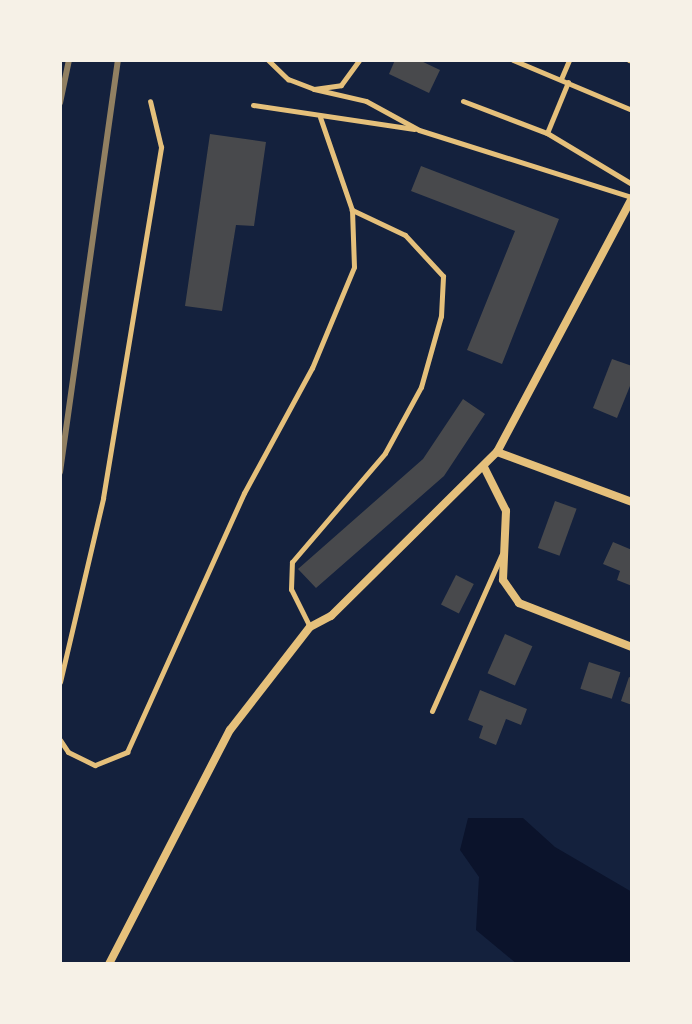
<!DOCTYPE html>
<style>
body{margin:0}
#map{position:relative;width:692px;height:1024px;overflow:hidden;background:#14213d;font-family:Georgia,serif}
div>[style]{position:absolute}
.water>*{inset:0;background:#0b132b}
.building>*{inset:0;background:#48494c;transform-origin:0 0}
.service>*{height:5px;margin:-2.5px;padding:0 2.5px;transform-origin:2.5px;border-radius:2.5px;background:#e5c07b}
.minor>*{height:8px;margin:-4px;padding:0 4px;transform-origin:4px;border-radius:4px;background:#e5c07b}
.rail>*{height:6px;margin:-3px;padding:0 3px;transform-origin:3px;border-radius:3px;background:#918062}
span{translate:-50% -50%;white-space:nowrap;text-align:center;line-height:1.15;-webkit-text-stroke:6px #f6f1e7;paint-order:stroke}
.frame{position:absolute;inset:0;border:62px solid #f6f1e7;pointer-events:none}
</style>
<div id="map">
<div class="water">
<div style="clip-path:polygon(468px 818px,523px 818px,555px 847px,632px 892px,632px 964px,517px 964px,476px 930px,479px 877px,460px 850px)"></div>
</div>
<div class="building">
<div style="clip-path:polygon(395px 60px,419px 60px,440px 70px,429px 93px,389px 74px)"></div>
<div style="clip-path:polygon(210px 134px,266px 142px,254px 226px,236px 225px,222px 311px,185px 306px)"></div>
<div style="clip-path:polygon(421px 166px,559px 219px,502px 364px,467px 350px,515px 231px,411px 191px)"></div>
<div style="clip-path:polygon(612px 359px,632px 366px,632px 381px,617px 418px,593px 408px)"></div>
<div style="clip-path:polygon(463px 399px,485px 414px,444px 476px,316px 588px,298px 569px,423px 459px)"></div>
<div style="left:555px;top:501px;width:23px;height:50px;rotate:20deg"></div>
<div style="clip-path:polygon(613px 542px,632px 550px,632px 586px,617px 580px,620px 571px,603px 564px)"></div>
<div style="left:456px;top:575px;width:20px;height:33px;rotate:27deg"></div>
<div style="left:505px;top:634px;width:30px;height:43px;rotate:24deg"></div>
<div style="left:589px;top:662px;width:33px;height:28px;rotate:18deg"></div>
<div style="clip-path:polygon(629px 677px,632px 678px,632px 705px,621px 701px)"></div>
<div style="clip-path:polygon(480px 690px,527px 709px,521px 725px,506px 719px,496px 745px,479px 738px,483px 726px,468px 720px)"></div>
</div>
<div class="service">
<div style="left:268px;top:60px;width:28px;rotate:44deg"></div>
<div style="left:288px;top:79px;width:28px;rotate:21deg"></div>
<div style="left:314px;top:89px;width:27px;rotate:-8deg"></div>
<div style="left:341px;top:85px;width:31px;rotate:-54deg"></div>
<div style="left:513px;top:60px;width:129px;rotate:22.8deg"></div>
<div style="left:629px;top:60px;width:3px;rotate:18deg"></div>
<div style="left:561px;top:79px;width:21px;rotate:-67deg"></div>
<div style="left:314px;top:89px;width:53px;rotate:13deg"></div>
<div style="left:366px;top:101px;width:60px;rotate:28.7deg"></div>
<div style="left:419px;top:130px;width:223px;rotate:17.5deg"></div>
<div style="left:463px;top:101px;width:90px;rotate:20.9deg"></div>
<div style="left:547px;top:133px;width:99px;rotate:31deg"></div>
<div style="left:253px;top:105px;width:163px;rotate:8.5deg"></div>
<div style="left:547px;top:133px;width:55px;rotate:-67.6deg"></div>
<div style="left:310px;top:627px;width:42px;rotate:-116.6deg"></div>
<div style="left:291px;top:589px;width:27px;rotate:-88deg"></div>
<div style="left:292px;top:562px;width:143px;rotate:-49.5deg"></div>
<div style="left:385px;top:453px;width:75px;rotate:-61.4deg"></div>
<div style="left:421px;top:387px;width:74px;rotate:-74.3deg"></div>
<div style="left:441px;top:316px;width:40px;rotate:-87.1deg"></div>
<div style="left:443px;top:276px;width:56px;rotate:-132.8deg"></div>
<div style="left:405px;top:235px;width:59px;rotate:-154.7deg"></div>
<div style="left:60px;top:682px;width:189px;rotate:-76.8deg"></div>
<div style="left:103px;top:498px;width:356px;rotate:-80.6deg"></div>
<div style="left:161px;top:147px;width:47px;rotate:-103.4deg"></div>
<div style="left:432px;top:711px;width:172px;rotate:-66deg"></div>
<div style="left:60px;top:740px;width:14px;rotate:56deg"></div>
<div style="left:68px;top:752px;width:30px;rotate:26deg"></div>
<div style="left:95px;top:765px;width:35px;rotate:-22deg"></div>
<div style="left:127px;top:752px;width:284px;rotate:-65.7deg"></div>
<div style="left:244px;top:493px;width:142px;rotate:-61.5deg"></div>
<div style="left:312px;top:368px;width:109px;rotate:-67.4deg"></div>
<div style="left:354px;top:267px;width:57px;rotate:-92deg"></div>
<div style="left:352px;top:210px;width:98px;rotate:-109deg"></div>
</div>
<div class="minor">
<div style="left:497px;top:452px;width:144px;rotate:20.3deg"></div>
<div style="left:484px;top:467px;width:49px;rotate:63.4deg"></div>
<div style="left:506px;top:511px;width:69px;rotate:92.5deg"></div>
<div style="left:503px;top:580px;width:28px;rotate:55deg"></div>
<div style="left:519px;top:603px;width:121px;rotate:21.3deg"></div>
<div style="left:109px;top:964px;width:263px;rotate:-62.7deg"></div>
<div style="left:230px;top:730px;width:130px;rotate:-52.2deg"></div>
<div style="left:310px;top:627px;width:24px;rotate:-28deg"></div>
<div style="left:331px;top:616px;width:233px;rotate:-44.7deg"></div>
<div style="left:497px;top:452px;width:288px;rotate:-62deg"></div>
</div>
<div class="rail">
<div style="left:60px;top:103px;width:44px;rotate:-78.2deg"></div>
<div style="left:60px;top:472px;width:416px;rotate:-82deg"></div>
</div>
<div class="frame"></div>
</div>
